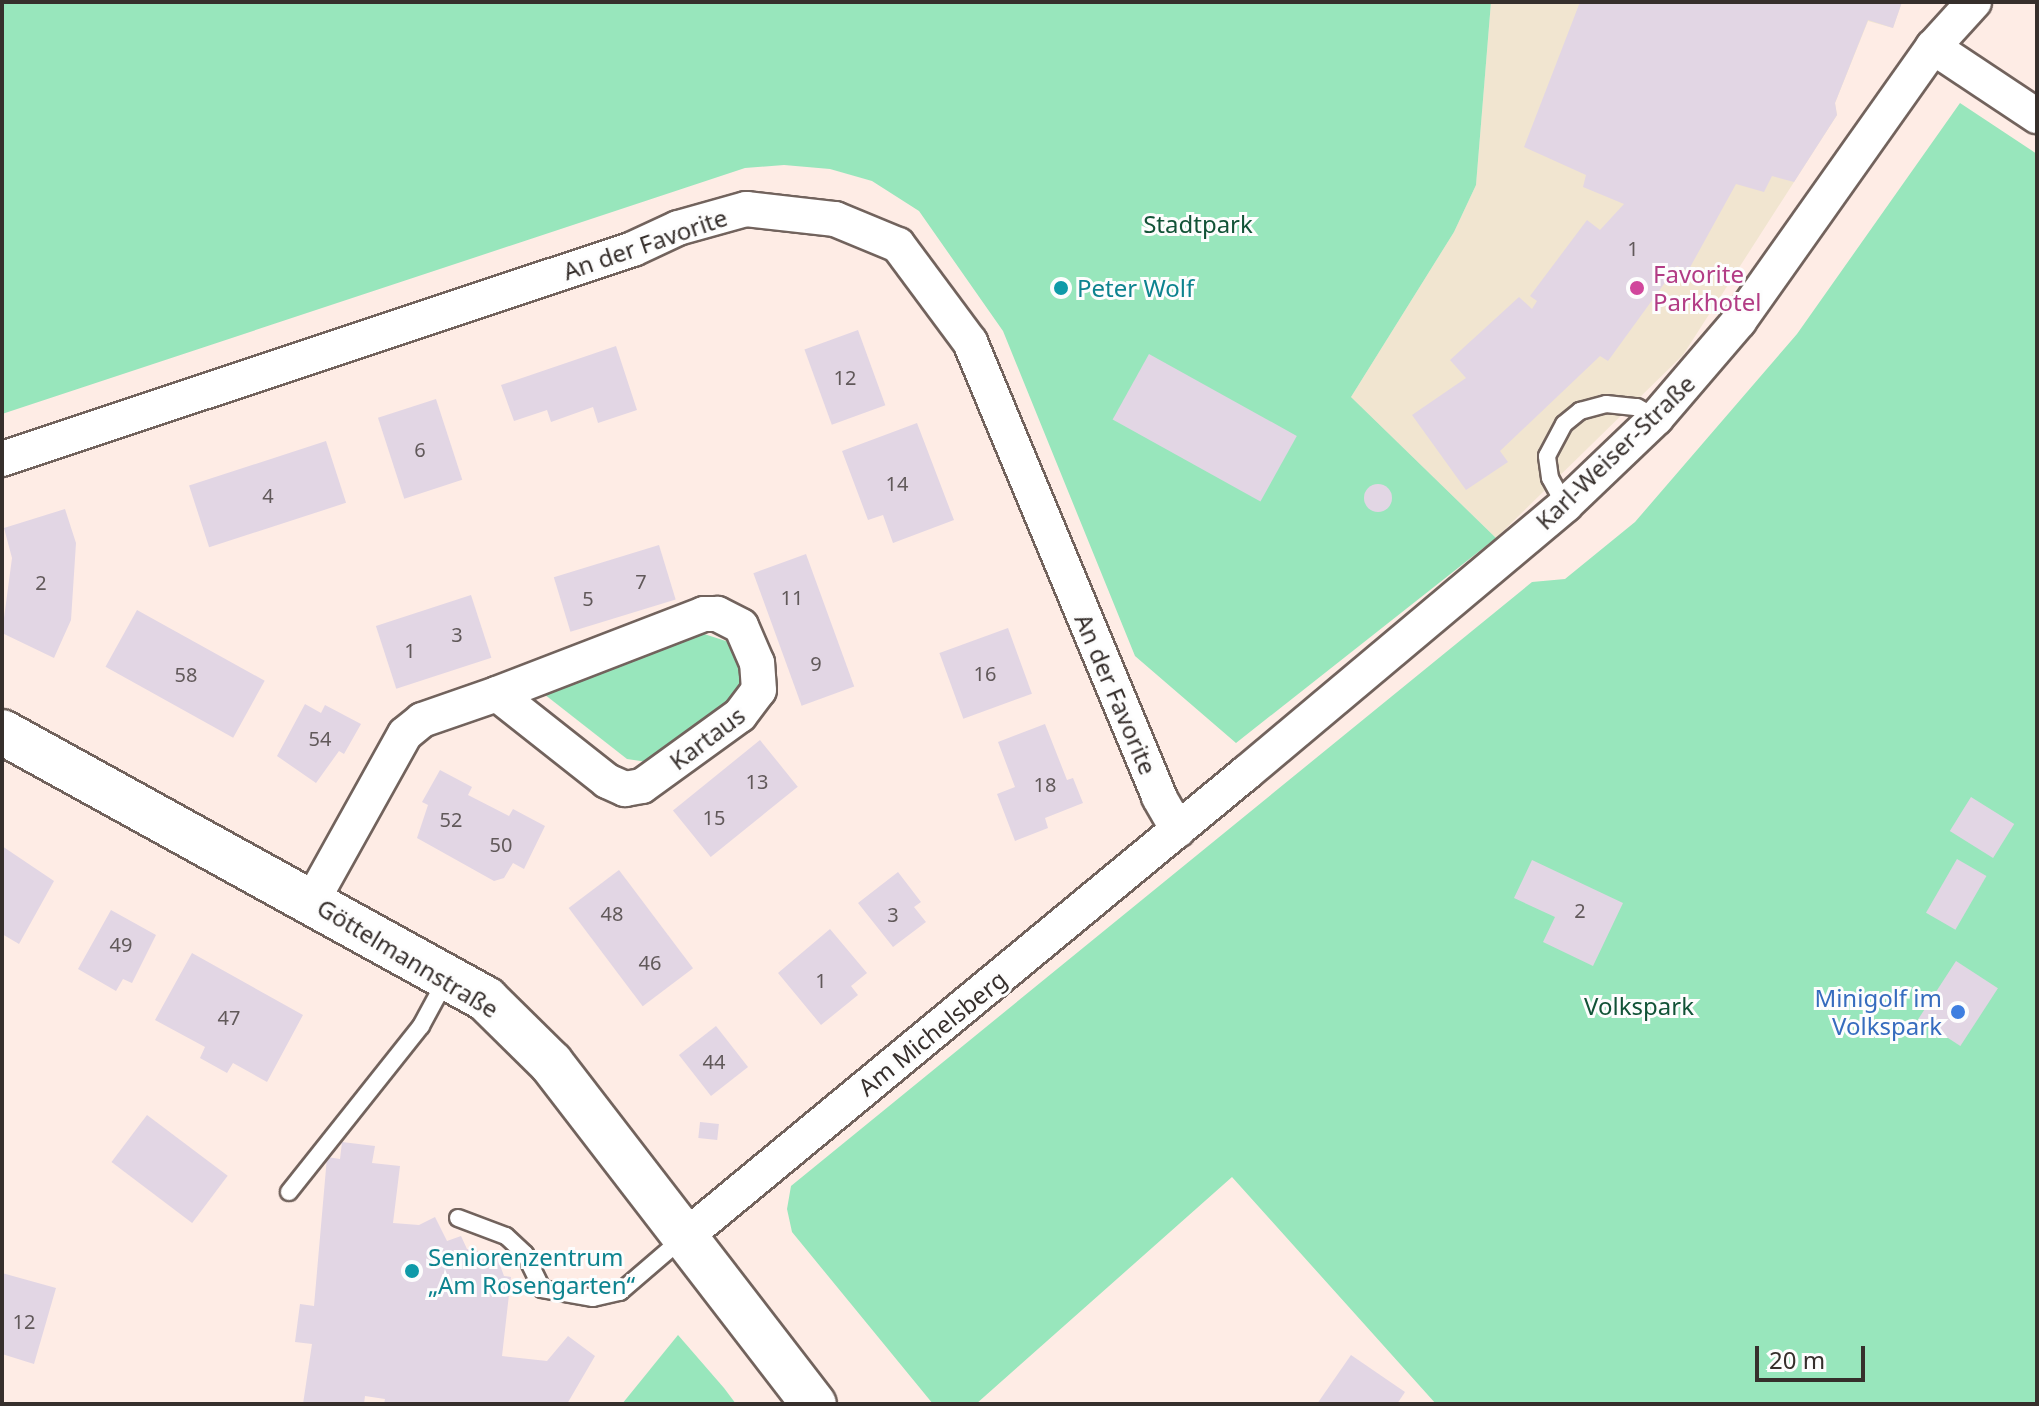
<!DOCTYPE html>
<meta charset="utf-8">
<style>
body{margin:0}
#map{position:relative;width:2039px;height:1406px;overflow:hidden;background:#feece5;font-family:"Noto Sans",sans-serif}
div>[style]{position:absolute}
.commercial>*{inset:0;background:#f1e5d0}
.green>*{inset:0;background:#98e6bc}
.building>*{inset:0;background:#e2d6e4;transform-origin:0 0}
.round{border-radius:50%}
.roads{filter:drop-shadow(2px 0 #72635d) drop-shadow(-2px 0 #72635d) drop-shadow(0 2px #72635d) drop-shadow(0 -2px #72635d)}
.lane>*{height:16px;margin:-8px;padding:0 8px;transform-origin:8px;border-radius:8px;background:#fff}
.street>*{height:34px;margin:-17px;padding:0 17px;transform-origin:17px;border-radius:17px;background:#fff}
.secondary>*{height:44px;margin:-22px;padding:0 22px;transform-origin:22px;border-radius:22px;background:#fff}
.dots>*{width:22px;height:22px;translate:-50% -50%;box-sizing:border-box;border:4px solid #fdfdfd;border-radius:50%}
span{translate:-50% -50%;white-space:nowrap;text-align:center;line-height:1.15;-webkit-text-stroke:6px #fdfdfd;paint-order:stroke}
.number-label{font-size:20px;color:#61595a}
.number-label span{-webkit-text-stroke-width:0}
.park-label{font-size:24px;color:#125337}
.street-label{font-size:24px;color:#362f2c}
.hotel-label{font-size:24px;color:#b23c85}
.left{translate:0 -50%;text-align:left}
.culture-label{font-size:24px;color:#0d838f}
.shop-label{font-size:24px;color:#366cbe}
.right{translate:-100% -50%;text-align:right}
.frame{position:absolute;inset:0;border:4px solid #362f2c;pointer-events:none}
.scale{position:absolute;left:1755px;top:1346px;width:110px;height:36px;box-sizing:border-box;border:4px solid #362f2c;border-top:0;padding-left:10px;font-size:24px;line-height:28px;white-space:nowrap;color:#362f2c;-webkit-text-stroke:6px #fdfdfd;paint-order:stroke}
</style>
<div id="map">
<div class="commercial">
<div style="clip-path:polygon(1491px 2px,1902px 2px,1893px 28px,1868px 21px,1835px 103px,1837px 115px,1683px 355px,1496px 538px,1351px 397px,1454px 232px,1476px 185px)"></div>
</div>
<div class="green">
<div style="clip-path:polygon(2px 2px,1491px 2px,1476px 185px,1454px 232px,1351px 397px,1496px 538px,1236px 743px,1135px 656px,1003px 331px,919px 211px,872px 181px,830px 169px,784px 165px,745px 168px,2px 414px)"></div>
<div style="clip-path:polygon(1960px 103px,2037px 154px,2037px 1404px,1436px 1404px,1232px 1177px,976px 1404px,933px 1404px,792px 1232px,787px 1209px,791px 1186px,1532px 582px,1565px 579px,1635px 522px,1797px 334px)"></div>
<div style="clip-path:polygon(701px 633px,729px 642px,741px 670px,742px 690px,738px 699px,654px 763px,627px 759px,544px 694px)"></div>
<div style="clip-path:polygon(678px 1335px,724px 1388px,736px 1404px,622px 1404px)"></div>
</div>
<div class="building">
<div style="clip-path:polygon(1580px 2px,1902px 2px,1893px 28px,1868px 20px,1835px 103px,1837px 115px,1794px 182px,1772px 176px,1764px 192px,1736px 184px,1688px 271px,1677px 266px,1608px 361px,1600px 356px,1500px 451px,1508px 462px,1466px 490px,1412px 415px,1466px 378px,1450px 360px,1519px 297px,1532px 309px,1537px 301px,1530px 296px,1587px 220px,1600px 230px,1624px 204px,1583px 187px,1586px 175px,1524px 147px)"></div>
<div style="left:858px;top:330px;width:80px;height:57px;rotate:70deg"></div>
<div style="clip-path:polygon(616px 346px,637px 410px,598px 423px,593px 407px,551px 422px,547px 410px,514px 421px,501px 385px)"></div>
<div style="left:1149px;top:354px;width:169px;height:75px;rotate:29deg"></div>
<div style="left:436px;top:399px;width:85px;height:61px;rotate:72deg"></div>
<div style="clip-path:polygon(917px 423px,954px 520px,893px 543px,883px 515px,868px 520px,842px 451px)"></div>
<div style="left:326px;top:441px;width:65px;height:144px;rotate:72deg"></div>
<div class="round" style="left:1364px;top:484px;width:28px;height:28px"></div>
<div style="clip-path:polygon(65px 509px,76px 543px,71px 620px,54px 658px,2px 633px,12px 558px,4px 528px)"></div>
<div style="left:659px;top:545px;width:57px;height:110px;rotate:73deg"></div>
<div style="left:806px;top:554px;width:141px;height:56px;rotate:70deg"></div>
<div style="left:471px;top:595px;width:66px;height:100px;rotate:72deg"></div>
<div style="left:137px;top:610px;width:146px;height:65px;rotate:29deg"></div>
<div style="left:1008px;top:628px;width:70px;height:73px;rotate:70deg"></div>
<div style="clip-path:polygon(305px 704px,321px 713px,325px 705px,361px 724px,344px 754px,339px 751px,316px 783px,277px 756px)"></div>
<div style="clip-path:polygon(1045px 724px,1067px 780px,1073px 778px,1083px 803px,1045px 818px,1048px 828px,1015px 841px,997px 794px,1015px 787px,998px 742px)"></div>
<div style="left:760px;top:740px;width:60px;height:112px;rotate:51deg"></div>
<div style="clip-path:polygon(440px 770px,472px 787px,468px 795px,509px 816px,513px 809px,545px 826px,524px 869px,513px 863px,504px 878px,494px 881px,417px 838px,428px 805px,422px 802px)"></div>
<div style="left:1971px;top:797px;width:51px;height:40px;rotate:32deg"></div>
<div style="clip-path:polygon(2px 846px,54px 881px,19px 944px,2px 934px)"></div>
<div style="left:1957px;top:859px;width:34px;height:62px;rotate:30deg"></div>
<div style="clip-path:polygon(1532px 860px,1623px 903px,1593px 966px,1543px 942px,1555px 917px,1514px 898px)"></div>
<div style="left:619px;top:870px;width:123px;height:63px;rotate:53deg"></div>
<div style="clip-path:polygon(898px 872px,921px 902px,914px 907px,926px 922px,893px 947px,858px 903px)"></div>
<div style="clip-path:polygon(111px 910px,156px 935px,132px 983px,123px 979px,116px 991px,78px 969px)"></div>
<div style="clip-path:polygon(830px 929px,867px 973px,851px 986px,858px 995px,821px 1025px,778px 973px)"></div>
<div style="clip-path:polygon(192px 953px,303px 1015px,267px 1082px,233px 1063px,227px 1073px,200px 1058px,205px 1047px,155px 1020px)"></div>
<div style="left:1956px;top:961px;width:50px;height:69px;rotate:33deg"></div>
<div style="left:716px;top:1026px;width:52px;height:47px;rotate:52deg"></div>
<div style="left:147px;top:1115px;width:101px;height:59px;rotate:37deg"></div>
<div style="left:700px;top:1122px;width:19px;height:16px;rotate:6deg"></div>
<div style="clip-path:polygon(342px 1142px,375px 1146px,372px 1163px,400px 1166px,393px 1223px,419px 1225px,435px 1217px,447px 1241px,461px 1236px,467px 1249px,496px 1254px,504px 1276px,511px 1277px,502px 1356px,547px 1361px,568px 1336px,595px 1356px,567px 1404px,384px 1404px,385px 1399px,365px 1396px,364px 1404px,303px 1404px,312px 1344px,295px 1342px,300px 1304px,314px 1306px,327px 1157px,340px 1159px)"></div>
<div style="clip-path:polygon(2px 1273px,56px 1288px,34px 1364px,2px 1354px)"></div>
<div style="clip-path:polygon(1351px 1355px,1405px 1392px,1397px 1404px,1317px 1404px)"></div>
</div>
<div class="roads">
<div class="lane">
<div style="left:1565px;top:505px;width:31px;rotate:-119deg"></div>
<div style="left:1550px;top:478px;width:22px;rotate:-98deg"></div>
<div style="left:1547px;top:456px;width:36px;rotate:-62deg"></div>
<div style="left:1564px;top:424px;width:21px;rotate:-39deg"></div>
<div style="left:1580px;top:411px;width:27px;rotate:-15deg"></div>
<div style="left:1606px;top:404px;width:31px;rotate:6deg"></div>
<div style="left:1637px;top:407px;width:22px;rotate:30deg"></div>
<div style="left:289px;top:1192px;width:212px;rotate:-51.5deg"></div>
<div style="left:421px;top:1026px;width:55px;rotate:-61.6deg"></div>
<div style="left:458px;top:1218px;width:51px;rotate:20.6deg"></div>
<div style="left:506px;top:1236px;width:26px;rotate:43deg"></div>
<div style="left:525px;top:1254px;width:39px;rotate:64deg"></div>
<div style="left:542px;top:1289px;width:52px;rotate:10deg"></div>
<div style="left:593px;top:1298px;width:28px;rotate:-13deg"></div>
<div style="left:620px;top:1292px;width:84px;rotate:-40.7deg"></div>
</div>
<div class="street">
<div style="left:1933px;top:47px;width:125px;rotate:33.6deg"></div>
<div style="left:2px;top:459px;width:665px;rotate:-18.41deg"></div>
<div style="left:633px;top:249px;width:50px;rotate:-25deg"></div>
<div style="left:678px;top:228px;width:71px;rotate:-15.6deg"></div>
<div style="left:746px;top:209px;width:90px;rotate:6.4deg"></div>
<div style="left:835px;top:219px;width:68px;rotate:22.4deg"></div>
<div style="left:898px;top:245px;width:121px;rotate:53.4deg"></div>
<div style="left:970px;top:342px;width:493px;rotate:67.4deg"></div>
<div style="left:1159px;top:797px;width:38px;rotate:60deg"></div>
<div style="left:312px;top:901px;width:191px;rotate:-60.9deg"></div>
<div style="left:405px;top:734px;width:22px;rotate:-39deg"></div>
<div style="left:422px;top:720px;width:79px;rotate:-19.1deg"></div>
<div style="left:497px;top:694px;width:140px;rotate:38.3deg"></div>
<div style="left:607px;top:781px;width:20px;rotate:24deg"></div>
<div style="left:625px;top:789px;width:17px;rotate:-10deg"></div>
<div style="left:642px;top:786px;width:121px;rotate:-35.9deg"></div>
<div style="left:740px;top:715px;width:31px;rotate:-53deg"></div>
<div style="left:759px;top:690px;width:27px;rotate:-94deg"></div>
<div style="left:757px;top:663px;width:40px;rotate:-113.4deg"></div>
<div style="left:741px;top:626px;width:27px;rotate:-153deg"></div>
<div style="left:717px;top:614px;width:13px;rotate:180deg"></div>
<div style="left:704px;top:614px;width:222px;rotate:158.9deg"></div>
<div style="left:686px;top:1236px;width:727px;rotate:-39.58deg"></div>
<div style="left:1246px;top:773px;width:417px;rotate:-40deg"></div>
<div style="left:1565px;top:505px;width:126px;rotate:-43.7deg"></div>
<div style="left:1656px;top:418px;width:128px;rotate:-49.4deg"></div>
<div style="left:1739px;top:321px;width:336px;rotate:-54.7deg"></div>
<div style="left:1933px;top:47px;width:61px;rotate:-47.7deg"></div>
</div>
<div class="secondary">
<div style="left:2px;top:732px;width:553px;rotate:28.88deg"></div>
<div style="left:486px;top:999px;width:91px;rotate:44.6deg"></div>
<div style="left:551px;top:1063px;width:431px;rotate:52.4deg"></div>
</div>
</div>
<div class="dots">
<div style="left:1061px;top:288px;background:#0f9aa8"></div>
<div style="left:1637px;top:288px;background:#d1479c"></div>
<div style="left:1958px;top:1012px;background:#3f7fe0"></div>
<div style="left:412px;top:1271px;background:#0f9aa8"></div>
</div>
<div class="number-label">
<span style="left:1633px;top:248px">1</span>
<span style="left:845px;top:377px">12</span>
<span style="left:420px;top:449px">6</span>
<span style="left:897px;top:483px">14</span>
<span style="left:268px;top:495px">4</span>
<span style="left:641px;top:581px">7</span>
<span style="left:41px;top:582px">2</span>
<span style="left:792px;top:597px">11</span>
<span style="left:588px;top:598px">5</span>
<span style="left:457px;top:634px">3</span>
<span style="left:410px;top:650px">1</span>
<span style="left:816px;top:663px">9</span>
<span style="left:985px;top:673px">16</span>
<span style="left:186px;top:674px">58</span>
<span style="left:320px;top:738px">54</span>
<span style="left:757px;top:781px">13</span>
<span style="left:1045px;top:784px">18</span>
<span style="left:714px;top:817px">15</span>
<span style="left:451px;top:819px">52</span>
<span style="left:501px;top:844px">50</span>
<span style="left:1580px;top:910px">2</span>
<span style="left:612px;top:913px">48</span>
<span style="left:893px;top:914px">3</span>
<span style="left:121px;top:944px">49</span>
<span style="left:650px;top:962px">46</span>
<span style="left:821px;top:980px">1</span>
<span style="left:229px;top:1017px">47</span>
<span style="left:714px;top:1061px">44</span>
<span style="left:24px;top:1321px">12</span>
</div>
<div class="park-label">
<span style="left:1198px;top:224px">Stadtpark</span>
<span style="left:1639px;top:1006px">Volkspark</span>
</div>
<div class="street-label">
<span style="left:645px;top:244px;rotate:-19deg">An der Favorite</span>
<span style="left:1615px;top:452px;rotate:-44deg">Karl-Weiser-Straße</span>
<span style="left:1116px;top:694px;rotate:67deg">An der Favorite</span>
<span style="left:707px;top:738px;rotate:-37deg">Kartaus</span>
<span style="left:408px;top:958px;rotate:31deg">Göttelmannstraße</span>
<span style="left:932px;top:1033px;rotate:-39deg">Am Michelsberg</span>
</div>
<div class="hotel-label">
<span class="left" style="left:1653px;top:288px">Favorite<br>Parkhotel</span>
</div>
<div class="culture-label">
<span class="left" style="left:1077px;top:288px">Peter Wolf</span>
<span class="left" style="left:428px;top:1271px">Seniorenzentrum<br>„Am Rosengarten“</span>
</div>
<div class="shop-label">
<span class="right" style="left:1942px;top:1012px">Minigolf im<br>Volkspark</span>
</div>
<div class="frame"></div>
<div class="scale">20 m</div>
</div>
